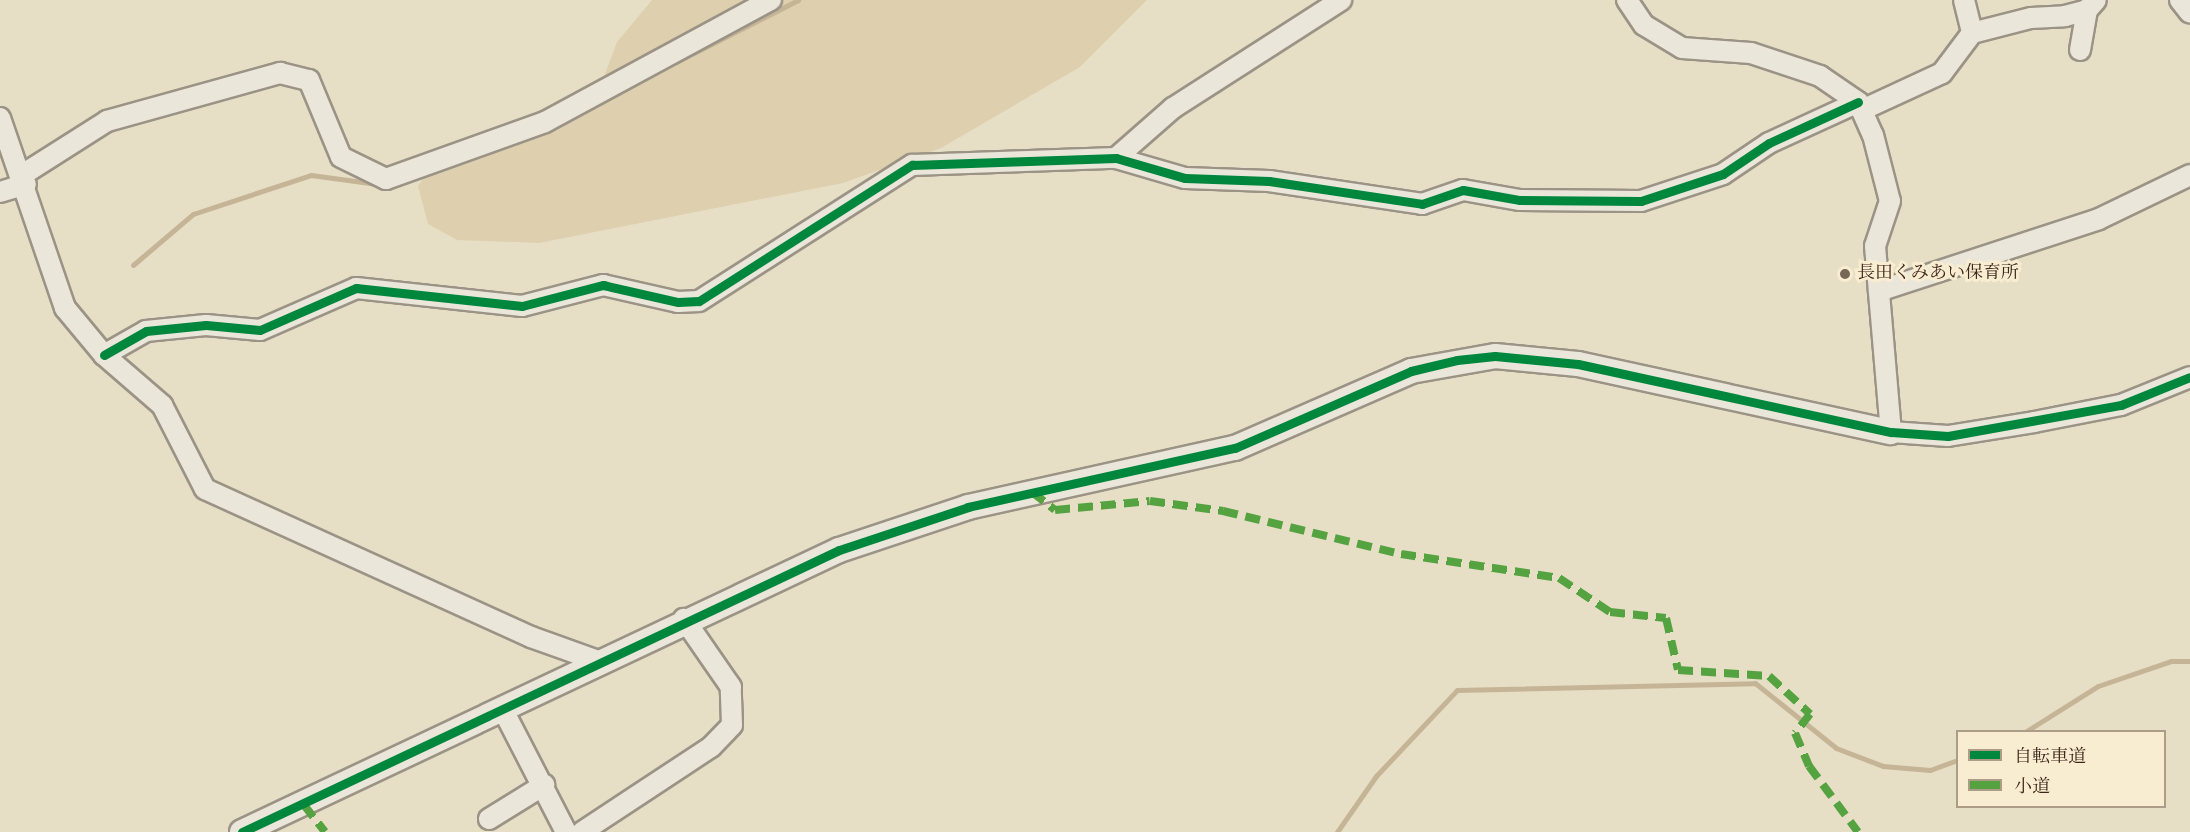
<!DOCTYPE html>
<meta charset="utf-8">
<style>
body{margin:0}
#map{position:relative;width:2190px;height:832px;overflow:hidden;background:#e7dec6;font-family:"IM FELL English","Noto Serif JP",serif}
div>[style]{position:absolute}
.green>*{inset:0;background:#ded0af}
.stream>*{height:5px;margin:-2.5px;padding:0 2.5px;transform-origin:2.5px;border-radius:2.5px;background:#c5b596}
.roads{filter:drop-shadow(2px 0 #9b9385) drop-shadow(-2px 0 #9b9385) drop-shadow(0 2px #9b9385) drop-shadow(0 -2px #9b9385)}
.minor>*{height:20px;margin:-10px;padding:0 10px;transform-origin:10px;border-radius:10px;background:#eae6da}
.tertiary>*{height:24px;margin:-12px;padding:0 12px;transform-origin:12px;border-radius:12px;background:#eae6da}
.quiet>*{height:8px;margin-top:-4px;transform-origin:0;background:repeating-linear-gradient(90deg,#54a340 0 15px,transparent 0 23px)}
.cycleway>*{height:9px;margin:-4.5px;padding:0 4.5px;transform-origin:4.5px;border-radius:4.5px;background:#00873e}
.dots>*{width:16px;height:16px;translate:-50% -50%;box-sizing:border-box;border:3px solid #f8edd1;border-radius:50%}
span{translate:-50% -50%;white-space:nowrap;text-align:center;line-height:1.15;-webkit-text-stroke:6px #f8edd1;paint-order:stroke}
.poi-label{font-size:18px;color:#3c251a}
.left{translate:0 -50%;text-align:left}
.legend{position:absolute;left:1956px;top:730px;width:210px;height:78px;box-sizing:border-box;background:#f8edd1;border:2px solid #ad9d88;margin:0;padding:8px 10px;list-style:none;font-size:18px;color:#3c251a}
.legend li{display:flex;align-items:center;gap:12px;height:30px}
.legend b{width:30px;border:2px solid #ad9d88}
</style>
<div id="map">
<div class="green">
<div style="clip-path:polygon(652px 0,1147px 0,1080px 67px,941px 148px,843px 183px,539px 243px,457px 240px,428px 224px,418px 186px,437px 158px,595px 100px,617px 42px)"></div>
</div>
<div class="stream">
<div style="left:676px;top:62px;width:137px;rotate:-26.9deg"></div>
<div style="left:405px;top:181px;width:108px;rotate:-19.4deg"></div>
<div style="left:133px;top:265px;width:79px;rotate:-40.4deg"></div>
<div style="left:193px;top:214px;width:124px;rotate:-18.3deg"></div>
<div style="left:311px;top:175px;width:74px;rotate:7.8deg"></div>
<div style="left:2025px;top:732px;width:86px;rotate:-32.2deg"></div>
<div style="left:2098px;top:686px;width:77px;rotate:-18.9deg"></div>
<div style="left:2171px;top:661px;width:19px"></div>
<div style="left:1337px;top:832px;width:68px;rotate:-55.1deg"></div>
<div style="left:1376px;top:776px;width:118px;rotate:-46.7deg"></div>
<div style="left:1457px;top:690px;width:298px;rotate:-1.3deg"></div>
<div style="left:1755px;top:683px;width:104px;rotate:38.7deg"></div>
<div style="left:1836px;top:748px;width:50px;rotate:21deg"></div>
<div style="left:1883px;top:766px;width:47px;rotate:4.9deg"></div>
<div style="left:1930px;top:770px;width:30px;rotate:-20deg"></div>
</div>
<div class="roads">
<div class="minor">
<div style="left:1627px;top:0;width:30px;rotate:56deg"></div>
<div style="left:1644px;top:25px;width:44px;rotate:31.2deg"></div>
<div style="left:1682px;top:48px;width:69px;rotate:4.1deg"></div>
<div style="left:1751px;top:53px;width:73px;rotate:18.4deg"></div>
<div style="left:1820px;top:76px;width:46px;rotate:34.4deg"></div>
<div style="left:1858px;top:102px;width:36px;rotate:66deg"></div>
<div style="left:1873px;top:135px;width:68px;rotate:75.6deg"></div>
<div style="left:1890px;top:201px;width:47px;rotate:108.4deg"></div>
<div style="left:1875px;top:246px;width:187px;rotate:85.1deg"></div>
<div style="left:1891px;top:432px;width:57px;rotate:4deg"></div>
<div style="left:1948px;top:436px;width:87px;rotate:-9.2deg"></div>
<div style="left:2034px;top:422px;width:89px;rotate:-11.1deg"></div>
<div style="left:2121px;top:405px;width:74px;rotate:-22.1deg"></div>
<div style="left:1964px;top:0;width:34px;rotate:76deg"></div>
<div style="left:2180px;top:0;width:16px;rotate:52deg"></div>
<div style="left:2080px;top:50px;width:41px;rotate:-80.1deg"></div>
<div style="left:1862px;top:110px;width:88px;rotate:-24.8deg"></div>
<div style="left:1942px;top:73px;width:50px;rotate:-53.1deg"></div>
<div style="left:1972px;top:33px;width:61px;rotate:-14.3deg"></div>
<div style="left:2031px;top:18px;width:34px;rotate:-3deg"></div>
<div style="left:2065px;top:16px;width:23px;rotate:-15deg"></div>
<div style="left:2087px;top:10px;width:13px;rotate:-48deg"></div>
<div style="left:0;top:118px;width:201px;rotate:71.1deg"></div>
<div style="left:65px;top:308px;width:61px;rotate:50.3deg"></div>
<div style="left:104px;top:355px;width:77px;rotate:40.8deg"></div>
<div style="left:162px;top:405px;width:94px;rotate:62.9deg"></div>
<div style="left:205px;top:489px;width:358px;rotate:24.4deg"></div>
<div style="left:531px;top:637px;width:71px;rotate:19.7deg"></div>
<div style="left:1116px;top:158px;width:76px;rotate:-41.3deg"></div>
<div style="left:1173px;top:108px;width:200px;rotate:-32.7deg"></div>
<div style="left:22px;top:175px;width:101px;rotate:-32.4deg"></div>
<div style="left:107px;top:121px;width:180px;rotate:-15.5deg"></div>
<div style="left:280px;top:73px;width:30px;rotate:14deg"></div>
<div style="left:309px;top:80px;width:83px;rotate:67.4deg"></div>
<div style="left:341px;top:157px;width:50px;rotate:26.1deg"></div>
<div style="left:386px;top:179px;width:169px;rotate:-19.7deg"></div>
<div style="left:545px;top:122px;width:257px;rotate:-28.4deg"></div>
<div style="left:0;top:192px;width:27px;rotate:-17deg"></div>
<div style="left:1879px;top:291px;width:231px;rotate:-18.1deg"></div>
<div style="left:2099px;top:219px;width:101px;rotate:-25.8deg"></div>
<div style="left:104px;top:355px;width:48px;rotate:-29.7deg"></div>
<div style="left:146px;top:331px;width:60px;rotate:-5.7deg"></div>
<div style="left:206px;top:325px;width:54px;rotate:5.3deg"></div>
<div style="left:260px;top:330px;width:105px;rotate:-23.6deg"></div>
<div style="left:356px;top:288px;width:167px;rotate:6.2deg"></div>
<div style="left:522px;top:306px;width:84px;rotate:-14.5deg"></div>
<div style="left:603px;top:285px;width:77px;rotate:12.8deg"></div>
<div style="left:678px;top:302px;width:21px;rotate:-3deg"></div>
<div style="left:699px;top:301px;width:253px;rotate:-32.6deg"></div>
<div style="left:912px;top:165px;width:204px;rotate:-2deg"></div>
<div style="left:1116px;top:158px;width:72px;rotate:16.2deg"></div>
<div style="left:1185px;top:178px;width:84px;rotate:2deg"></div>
<div style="left:1269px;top:181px;width:155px;rotate:8.5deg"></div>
<div style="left:1422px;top:204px;width:43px;rotate:-18.9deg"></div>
<div style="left:1463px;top:190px;width:58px;rotate:10deg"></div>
<div style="left:1520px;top:200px;width:121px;rotate:0.5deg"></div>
<div style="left:1641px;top:201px;width:86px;rotate:-18.2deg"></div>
<div style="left:1723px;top:174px;width:55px;rotate:-34deg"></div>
<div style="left:1769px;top:143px;width:98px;rotate:-24.7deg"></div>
<div style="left:502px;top:708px;width:140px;rotate:62.7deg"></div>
<div style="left:489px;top:819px;width:65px;rotate:-31.7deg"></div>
<div style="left:582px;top:832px;width:154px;rotate:-33.4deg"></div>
<div style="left:711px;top:747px;width:30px;rotate:-46deg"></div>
<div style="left:732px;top:725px;width:38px;rotate:-92deg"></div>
<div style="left:731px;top:687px;width:83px;rotate:-124.7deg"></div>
</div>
<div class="tertiary">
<div style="left:242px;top:832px;width:660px;rotate:-25.28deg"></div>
<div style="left:839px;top:550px;width:136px;rotate:-18.4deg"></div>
<div style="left:968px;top:507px;width:273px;rotate:-12.5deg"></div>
<div style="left:1235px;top:448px;width:192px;rotate:-23.6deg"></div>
<div style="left:1411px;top:371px;width:85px;rotate:-10.1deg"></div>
<div style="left:1495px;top:356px;width:83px;rotate:5.5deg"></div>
<div style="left:1578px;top:364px;width:320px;rotate:12.3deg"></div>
</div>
</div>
<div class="quiet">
<div style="left:1032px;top:492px;width:29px;rotate:38deg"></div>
<div style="left:1055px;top:510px;width:95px;rotate:-5.4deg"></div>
<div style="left:1150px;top:501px;width:74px;rotate:7.8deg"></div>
<div style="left:1223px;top:511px;width:183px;rotate:13.6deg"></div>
<div style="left:1401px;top:554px;width:160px;rotate:8.6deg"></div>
<div style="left:1559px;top:578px;width:61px;rotate:33.7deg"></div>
<div style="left:1610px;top:612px;width:56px;rotate:6.1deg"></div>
<div style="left:1666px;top:618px;width:53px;rotate:77deg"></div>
<div style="left:1678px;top:670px;width:91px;rotate:3.8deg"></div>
<div style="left:1769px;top:676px;width:56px;rotate:42.8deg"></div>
<div style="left:1810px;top:714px;width:24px;rotate:128deg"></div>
<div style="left:1795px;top:733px;width:36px;rotate:67deg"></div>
<div style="left:1809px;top:766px;width:82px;rotate:53.4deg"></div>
<div style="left:304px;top:805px;width:34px;rotate:52deg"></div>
</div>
<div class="cycleway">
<div style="left:104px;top:355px;width:48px;rotate:-29.7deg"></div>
<div style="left:146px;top:331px;width:60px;rotate:-5.7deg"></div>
<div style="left:206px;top:325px;width:54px;rotate:5.3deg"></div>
<div style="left:260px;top:330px;width:105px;rotate:-23.6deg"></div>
<div style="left:356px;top:288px;width:167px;rotate:6.2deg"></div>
<div style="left:522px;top:306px;width:84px;rotate:-14.5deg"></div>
<div style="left:603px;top:285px;width:77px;rotate:12.8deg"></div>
<div style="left:678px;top:302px;width:21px;rotate:-3deg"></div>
<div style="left:699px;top:301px;width:253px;rotate:-32.6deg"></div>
<div style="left:912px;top:165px;width:204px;rotate:-2deg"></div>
<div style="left:1116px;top:158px;width:72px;rotate:16.2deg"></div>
<div style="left:1185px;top:178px;width:84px;rotate:2deg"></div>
<div style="left:1269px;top:181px;width:155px;rotate:8.5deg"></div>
<div style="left:1422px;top:204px;width:43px;rotate:-18.9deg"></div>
<div style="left:1463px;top:190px;width:58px;rotate:10deg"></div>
<div style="left:1520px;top:200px;width:121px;rotate:0.5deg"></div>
<div style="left:1641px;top:201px;width:86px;rotate:-18.2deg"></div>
<div style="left:1723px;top:174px;width:55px;rotate:-34deg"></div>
<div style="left:1769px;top:143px;width:98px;rotate:-24.7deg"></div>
<div style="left:242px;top:832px;width:660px;rotate:-25.28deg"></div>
<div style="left:839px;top:550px;width:136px;rotate:-18.4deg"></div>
<div style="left:968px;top:507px;width:273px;rotate:-12.5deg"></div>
<div style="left:1235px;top:448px;width:192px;rotate:-23.6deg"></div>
<div style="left:1411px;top:371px;width:47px;rotate:-13.4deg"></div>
<div style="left:1457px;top:360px;width:38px;rotate:-6deg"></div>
<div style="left:1495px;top:356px;width:83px;rotate:5.5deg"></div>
<div style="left:1578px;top:364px;width:320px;rotate:12.3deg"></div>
<div style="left:1891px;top:432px;width:57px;rotate:4deg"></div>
<div style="left:1948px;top:436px;width:176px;rotate:-10.2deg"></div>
<div style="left:2121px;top:405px;width:74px;rotate:-22.1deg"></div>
</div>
<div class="dots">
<div style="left:1845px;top:274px;background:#786656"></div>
</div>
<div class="poi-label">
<span class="left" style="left:1857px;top:274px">長田くみあい保育所</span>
</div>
<ul class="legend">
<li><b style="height:8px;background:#00873e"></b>自転車道</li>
<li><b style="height:8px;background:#54a340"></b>小道</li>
</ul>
</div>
